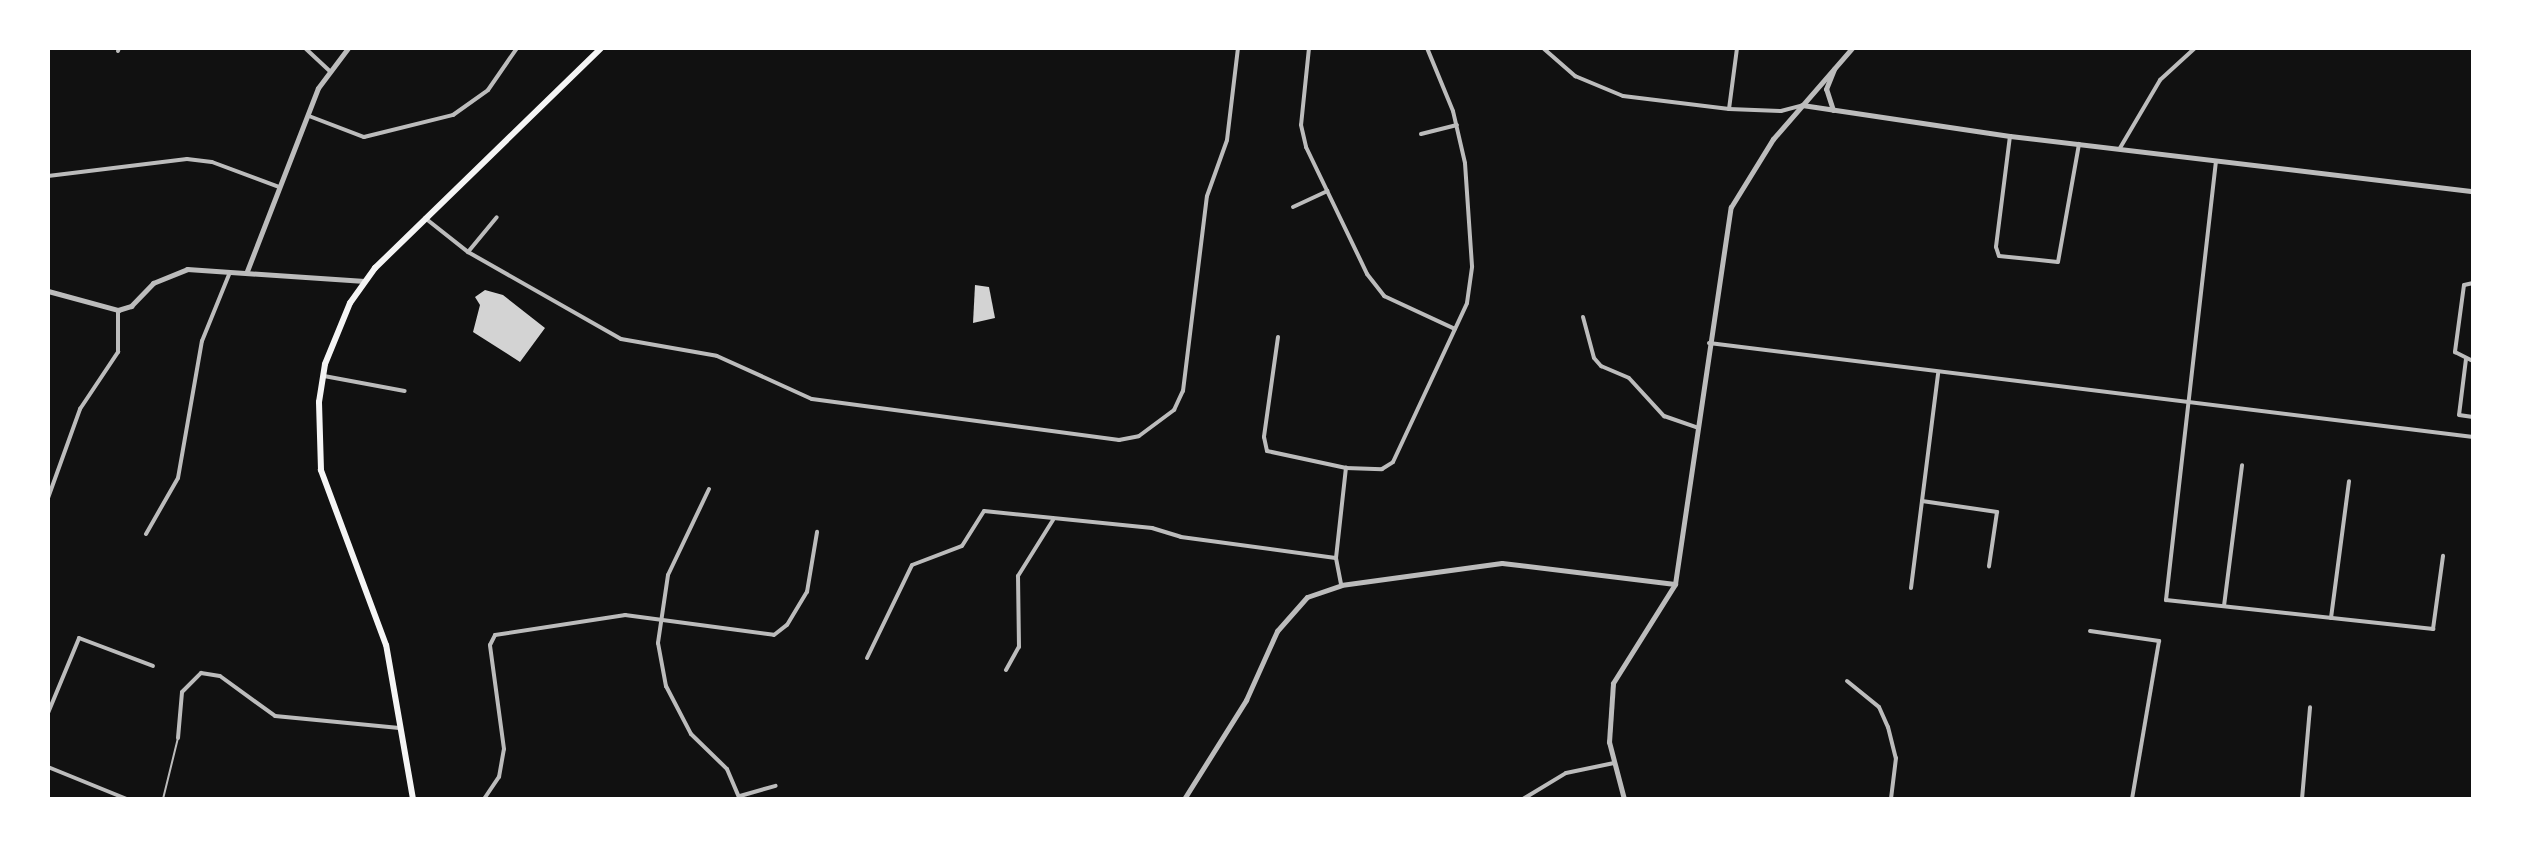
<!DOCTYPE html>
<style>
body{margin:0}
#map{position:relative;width:2521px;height:847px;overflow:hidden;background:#111;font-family:Commissioner,sans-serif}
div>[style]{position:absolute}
.building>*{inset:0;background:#d3d3d3}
.service>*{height:2px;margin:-1px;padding:0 1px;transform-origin:1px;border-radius:1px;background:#bcbcbc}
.minor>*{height:4px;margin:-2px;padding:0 2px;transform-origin:2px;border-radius:2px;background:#bcbcbc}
.tertiary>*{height:5px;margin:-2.5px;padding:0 2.5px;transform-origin:2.5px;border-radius:2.5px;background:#bcbcbc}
.secondary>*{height:6px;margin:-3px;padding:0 3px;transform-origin:3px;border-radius:3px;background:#f5f5f5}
span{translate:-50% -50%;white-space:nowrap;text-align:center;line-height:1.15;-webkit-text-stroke:8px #fff;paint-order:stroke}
.frame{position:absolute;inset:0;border:50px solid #fff;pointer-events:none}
</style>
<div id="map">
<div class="building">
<div style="clip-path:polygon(975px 285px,989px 287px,995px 318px,973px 323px)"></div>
<div style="clip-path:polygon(485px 290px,503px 295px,545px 328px,520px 362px,473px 332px,480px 305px,475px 297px)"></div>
</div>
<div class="service">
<div style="left:163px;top:799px;width:63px;rotate:-76.2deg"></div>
</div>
<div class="minor">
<div style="left:305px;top:48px;width:33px;rotate:43deg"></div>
<div style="left:1309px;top:48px;width:77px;rotate:95.9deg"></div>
<div style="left:1301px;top:125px;width:23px;rotate:77deg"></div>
<div style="left:1306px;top:147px;width:141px;rotate:64.3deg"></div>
<div style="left:1367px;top:274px;width:28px;rotate:52deg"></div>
<div style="left:1384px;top:296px;width:78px;rotate:24.9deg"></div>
<div style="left:1543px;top:48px;width:43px;rotate:41.2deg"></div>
<div style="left:1575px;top:76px;width:52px;rotate:22.6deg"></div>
<div style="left:1623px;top:96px;width:107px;rotate:7deg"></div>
<div style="left:1729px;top:109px;width:52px;rotate:2.2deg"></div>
<div style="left:1781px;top:111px;width:20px;rotate:-15deg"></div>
<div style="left:118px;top:51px;width:3px;rotate:-72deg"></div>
<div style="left:1729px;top:109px;width:62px;rotate:-82.5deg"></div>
<div style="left:309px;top:116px;width:59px;rotate:20.9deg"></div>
<div style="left:364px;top:137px;width:92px;rotate:-13.9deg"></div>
<div style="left:453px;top:115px;width:43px;rotate:-35.5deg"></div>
<div style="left:488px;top:90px;width:51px;rotate:-55.4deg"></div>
<div style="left:1421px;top:134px;width:37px;rotate:-14deg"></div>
<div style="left:2010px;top:136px;width:112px;rotate:97.2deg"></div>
<div style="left:1996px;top:247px;width:9px;rotate:72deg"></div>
<div style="left:1999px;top:256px;width:59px;rotate:5.8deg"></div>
<div style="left:2058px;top:262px;width:120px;rotate:-79.9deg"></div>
<div style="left:2120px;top:148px;width:79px;rotate:-59.5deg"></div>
<div style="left:2160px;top:80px;width:47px;rotate:-42.4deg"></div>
<div style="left:2216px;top:161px;width:442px;rotate:96.5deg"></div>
<div style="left:2166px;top:600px;width:269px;rotate:6.2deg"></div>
<div style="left:2433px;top:629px;width:74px;rotate:-82.2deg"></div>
<div style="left:48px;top:176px;width:140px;rotate:-7deg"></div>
<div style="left:187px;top:159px;width:25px;rotate:7deg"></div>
<div style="left:212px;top:162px;width:72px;rotate:20.5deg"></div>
<div style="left:1293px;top:207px;width:38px;rotate:-25deg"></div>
<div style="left:425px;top:218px;width:55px;rotate:38.3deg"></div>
<div style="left:468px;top:252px;width:176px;rotate:29.6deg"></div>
<div style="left:621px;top:339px;width:97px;rotate:10deg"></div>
<div style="left:717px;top:356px;width:104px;rotate:24.4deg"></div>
<div style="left:812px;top:399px;width:310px;rotate:7.6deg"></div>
<div style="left:1119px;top:440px;width:20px;rotate:-11deg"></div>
<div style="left:1139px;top:436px;width:44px;rotate:-36.6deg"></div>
<div style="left:1174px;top:410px;width:21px;rotate:-65deg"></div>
<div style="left:1183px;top:391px;width:196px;rotate:-83deg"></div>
<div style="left:1207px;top:196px;width:59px;rotate:-70.3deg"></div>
<div style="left:1227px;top:140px;width:93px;rotate:-83.2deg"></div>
<div style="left:468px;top:252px;width:45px;rotate:-50.4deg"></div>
<div style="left:2473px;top:283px;width:9px;rotate:167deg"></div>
<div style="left:2464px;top:285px;width:68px;rotate:97.7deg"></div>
<div style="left:2455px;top:352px;width:20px;rotate:27deg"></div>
<div style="left:1583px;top:317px;width:42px;rotate:75deg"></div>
<div style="left:1594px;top:358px;width:11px;rotate:49deg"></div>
<div style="left:1601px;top:366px;width:30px;rotate:23deg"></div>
<div style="left:1629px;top:378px;width:52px;rotate:47.4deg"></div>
<div style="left:1664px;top:416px;width:34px;rotate:19deg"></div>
<div style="left:1278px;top:337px;width:101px;rotate:98deg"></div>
<div style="left:1264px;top:437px;width:14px;rotate:78deg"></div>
<div style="left:1267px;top:451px;width:81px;rotate:12.1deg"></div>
<div style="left:1346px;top:468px;width:36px;rotate:2deg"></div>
<div style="left:1382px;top:469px;width:13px;rotate:-32deg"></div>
<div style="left:1393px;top:462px;width:175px;rotate:-65deg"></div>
<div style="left:1467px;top:303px;width:37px;rotate:-82deg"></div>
<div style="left:1472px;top:266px;width:103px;rotate:-93.9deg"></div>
<div style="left:1465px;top:163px;width:53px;rotate:-103deg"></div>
<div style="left:1453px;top:111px;width:68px;rotate:-112.4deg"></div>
<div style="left:1709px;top:343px;width:770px;rotate:7.01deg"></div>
<div style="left:2466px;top:359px;width:56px;rotate:97.1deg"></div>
<div style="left:2459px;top:415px;width:14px;rotate:8deg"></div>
<div style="left:324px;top:376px;width:82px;rotate:10.5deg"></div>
<div style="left:709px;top:489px;width:95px;rotate:115.5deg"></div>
<div style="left:668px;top:575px;width:69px;rotate:98.4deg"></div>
<div style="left:658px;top:643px;width:44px;rotate:79.5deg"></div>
<div style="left:666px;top:686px;width:54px;rotate:62.5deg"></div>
<div style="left:691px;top:734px;width:50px;rotate:44.2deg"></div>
<div style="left:727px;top:769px;width:33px;rotate:67deg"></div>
<div style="left:48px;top:498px;width:95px;rotate:-70.2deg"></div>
<div style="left:80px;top:409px;width:69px;rotate:-56.3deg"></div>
<div style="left:118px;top:352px;width:42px;rotate:-90deg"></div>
<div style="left:1922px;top:501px;width:76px;rotate:8.3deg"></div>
<div style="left:1997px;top:512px;width:55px;rotate:98.4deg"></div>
<div style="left:146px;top:534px;width:64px;rotate:-60.3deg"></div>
<div style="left:178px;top:478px;width:139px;rotate:-80.1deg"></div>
<div style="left:202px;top:341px;width:74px;rotate:-67.9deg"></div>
<div style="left:1341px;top:584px;width:26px;rotate:-101deg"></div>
<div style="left:1336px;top:558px;width:91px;rotate:-83.7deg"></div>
<div style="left:1911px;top:588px;width:216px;rotate:-82.8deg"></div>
<div style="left:2224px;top:606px;width:142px;rotate:-82.7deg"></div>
<div style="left:2331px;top:618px;width:138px;rotate:-82.5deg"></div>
<div style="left:2090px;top:631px;width:70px;rotate:8.2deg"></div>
<div style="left:2159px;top:641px;width:160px;rotate:99.7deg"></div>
<div style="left:867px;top:658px;width:103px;rotate:-64.2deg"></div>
<div style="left:912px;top:565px;width:53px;rotate:-20.8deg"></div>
<div style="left:962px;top:546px;width:41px;rotate:-57.8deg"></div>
<div style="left:984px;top:511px;width:169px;rotate:5.8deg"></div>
<div style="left:1152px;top:528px;width:30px;rotate:17deg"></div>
<div style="left:1181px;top:537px;width:156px;rotate:7.7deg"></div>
<div style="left:1006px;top:670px;width:26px;rotate:-61deg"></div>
<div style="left:1019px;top:647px;width:71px;rotate:-90.8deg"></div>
<div style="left:1018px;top:576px;width:66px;rotate:-58deg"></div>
<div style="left:1847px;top:681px;width:41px;rotate:39.1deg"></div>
<div style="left:1879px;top:707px;width:22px;rotate:66deg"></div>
<div style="left:1888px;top:727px;width:32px;rotate:76deg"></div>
<div style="left:1896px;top:758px;width:41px;rotate:97deg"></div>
<div style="left:48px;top:713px;width:81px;rotate:-67.5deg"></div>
<div style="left:79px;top:638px;width:79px;rotate:20.7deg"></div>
<div style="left:178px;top:738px;width:46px;rotate:-85deg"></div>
<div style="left:182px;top:692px;width:27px;rotate:-45deg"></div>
<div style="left:201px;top:673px;width:19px;rotate:9deg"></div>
<div style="left:220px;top:676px;width:68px;rotate:36deg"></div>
<div style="left:275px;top:716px;width:125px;rotate:5.5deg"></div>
<div style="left:48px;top:767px;width:85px;rotate:22.1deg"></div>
<div style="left:740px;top:796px;width:37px;rotate:-16deg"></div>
<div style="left:484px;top:799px;width:27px;rotate:-56deg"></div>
<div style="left:499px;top:777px;width:28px;rotate:-80deg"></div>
<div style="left:504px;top:749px;width:105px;rotate:-97.7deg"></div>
<div style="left:490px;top:645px;width:11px;rotate:-63deg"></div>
<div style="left:495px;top:635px;width:132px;rotate:-8.7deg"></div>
<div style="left:625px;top:615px;width:150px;rotate:7.6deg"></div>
<div style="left:774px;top:635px;width:16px;rotate:-38deg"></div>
<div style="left:787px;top:625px;width:39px;rotate:-59deg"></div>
<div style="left:807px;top:592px;width:61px;rotate:-80.5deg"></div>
<div style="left:1523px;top:799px;width:50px;rotate:-31.2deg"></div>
<div style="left:1566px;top:773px;width:49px;rotate:-11.8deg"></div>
<div style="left:2302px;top:799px;width:92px;rotate:-85deg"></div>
</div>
<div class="tertiary">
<div style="left:1802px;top:105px;width:210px;rotate:8.5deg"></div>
<div style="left:2010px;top:136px;width:466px;rotate:6.8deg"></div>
<div style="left:1833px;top:110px;width:22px;rotate:-108deg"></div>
<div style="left:1826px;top:89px;width:22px;rotate:-68deg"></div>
<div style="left:247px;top:271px;width:196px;rotate:-68.8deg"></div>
<div style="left:318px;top:88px;width:50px;rotate:-53.1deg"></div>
<div style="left:48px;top:291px;width:73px;rotate:15.2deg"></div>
<div style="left:118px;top:310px;width:14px;rotate:-17deg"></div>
<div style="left:131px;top:306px;width:32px;rotate:-46deg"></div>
<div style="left:153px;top:283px;width:37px;rotate:-22deg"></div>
<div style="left:187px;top:269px;width:178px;rotate:3.9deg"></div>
<div style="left:1184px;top:799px;width:117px;rotate:-57.9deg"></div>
<div style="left:1246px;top:700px;width:76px;rotate:-65.8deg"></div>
<div style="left:1277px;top:631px;width:45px;rotate:-48.6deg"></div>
<div style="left:1307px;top:597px;width:36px;rotate:-19deg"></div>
<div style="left:1341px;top:585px;width:162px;rotate:-7.8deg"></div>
<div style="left:1502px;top:563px;width:174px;rotate:6.9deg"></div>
<div style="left:1675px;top:584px;width:381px;rotate:-81.6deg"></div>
<div style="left:1731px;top:207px;width:80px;rotate:-58.3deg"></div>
<div style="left:1773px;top:139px;width:121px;rotate:-49deg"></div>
<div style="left:1624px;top:799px;width:59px;rotate:-104.7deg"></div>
<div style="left:1609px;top:742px;width:59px;rotate:-86.1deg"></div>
<div style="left:1613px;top:683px;width:117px;rotate:-57.9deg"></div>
</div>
<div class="secondary">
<div style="left:413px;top:799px;width:156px;rotate:-99.9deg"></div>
<div style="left:386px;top:645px;width:187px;rotate:-110.4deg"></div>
<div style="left:321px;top:470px;width:68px;rotate:-91.7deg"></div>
<div style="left:319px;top:402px;width:38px;rotate:-81deg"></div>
<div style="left:325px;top:364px;width:66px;rotate:-67.7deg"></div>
<div style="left:350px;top:303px;width:43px;rotate:-54.5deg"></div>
<div style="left:375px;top:268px;width:315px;rotate:-44.2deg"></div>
</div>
<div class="frame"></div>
</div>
